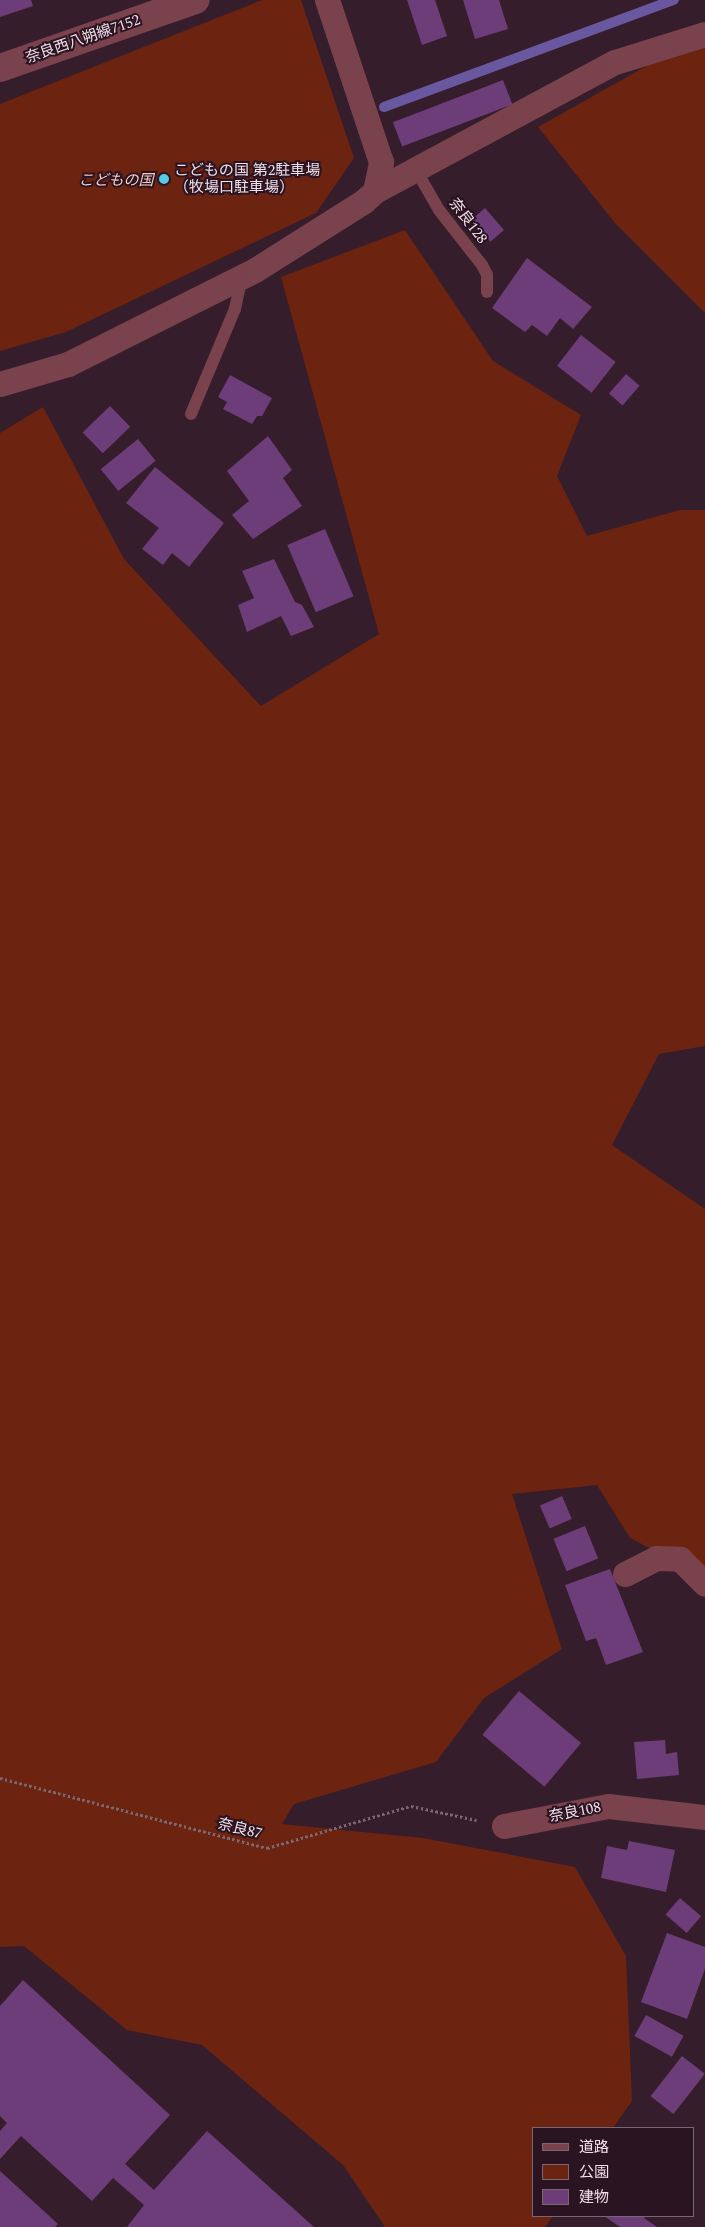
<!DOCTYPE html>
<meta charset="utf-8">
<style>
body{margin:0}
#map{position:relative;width:705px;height:2227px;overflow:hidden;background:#351d2b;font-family:Spectral,"Noto Sans JP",serif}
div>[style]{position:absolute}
.green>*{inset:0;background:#6c230f}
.stream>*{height:10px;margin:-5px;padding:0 5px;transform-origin:5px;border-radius:5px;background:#69589f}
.building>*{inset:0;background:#6d3d7a;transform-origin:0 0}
.path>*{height:3px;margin-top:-1.5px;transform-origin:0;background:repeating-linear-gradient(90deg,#7c6672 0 2.5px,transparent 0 5px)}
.service>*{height:12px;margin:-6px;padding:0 6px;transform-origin:6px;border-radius:6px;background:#79424c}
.minor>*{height:25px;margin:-12.5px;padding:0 12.5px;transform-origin:12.5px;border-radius:12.5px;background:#79424c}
.tertiary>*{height:28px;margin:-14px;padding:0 14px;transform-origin:14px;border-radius:14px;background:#79424c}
.dots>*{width:14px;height:14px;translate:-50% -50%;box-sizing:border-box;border:2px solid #2a1421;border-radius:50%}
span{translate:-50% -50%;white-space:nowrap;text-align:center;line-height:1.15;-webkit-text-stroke:4px #2a1421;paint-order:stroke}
.street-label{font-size:15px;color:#f1e0e9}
.poi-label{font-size:15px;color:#f1e0e9}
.left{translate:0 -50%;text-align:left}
.park-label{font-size:15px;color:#facbbf;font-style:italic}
.legend{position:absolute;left:532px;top:2127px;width:162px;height:90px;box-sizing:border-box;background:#2a1421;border:1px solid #7a6671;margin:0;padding:6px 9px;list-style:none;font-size:15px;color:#f1e0e9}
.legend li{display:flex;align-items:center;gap:10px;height:25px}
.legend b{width:25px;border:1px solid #7a6671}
</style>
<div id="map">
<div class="green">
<div style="clip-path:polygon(262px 0,301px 0,354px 158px,316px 213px,66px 332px,0 351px,0 104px)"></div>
<div style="clip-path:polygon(705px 33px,705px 313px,615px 223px,538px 127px)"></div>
<div style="clip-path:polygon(405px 230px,493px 361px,581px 415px,557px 476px,587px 536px,680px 510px,705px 510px,705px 1046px,659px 1054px,612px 1145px,705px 1209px,705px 1577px,630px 1538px,597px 1485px,512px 1494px,562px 1649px,484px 1698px,436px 1762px,294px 1804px,282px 1824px,423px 1838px,575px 1867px,626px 1956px,632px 2101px,613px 2128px,534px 2128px,534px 2216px,553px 2216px,545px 2227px,385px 2227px,343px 2165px,202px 2045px,127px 2030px,24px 1946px,0 1947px,0 433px,43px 407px,124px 559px,261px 706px,379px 634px,281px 277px)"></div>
</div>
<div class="stream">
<div style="left:384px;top:107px;width:309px;rotate:-20.3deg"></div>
</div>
<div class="building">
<div style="clip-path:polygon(0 0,31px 0,33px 6px,0 17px)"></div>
<div style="clip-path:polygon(407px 0,435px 0,447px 36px,422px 45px)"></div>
<div style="clip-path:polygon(463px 0,499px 0,508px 29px,475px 39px)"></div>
<div style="left:503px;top:80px;width:26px;height:118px;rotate:69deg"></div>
<div style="left:485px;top:208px;width:29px;height:18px;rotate:49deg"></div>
<div style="clip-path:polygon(527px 258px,592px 307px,573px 329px,560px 318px,547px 336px,532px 325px,525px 332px,492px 308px)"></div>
<div style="left:581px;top:335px;width:44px;height:39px;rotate:38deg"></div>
<div style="left:626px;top:374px;width:18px;height:26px;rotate:41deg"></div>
<div style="clip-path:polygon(230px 375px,272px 398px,262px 416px,257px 416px,252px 424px,223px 409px,227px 402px,218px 397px)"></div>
<div style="left:110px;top:406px;width:29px;height:38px;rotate:46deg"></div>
<div style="clip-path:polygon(268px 436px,292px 470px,283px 478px,302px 506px,253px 539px,232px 515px,249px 501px,227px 471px)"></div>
<div style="left:138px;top:439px;width:28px;height:48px;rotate:51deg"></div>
<div style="clip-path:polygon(155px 467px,224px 523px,189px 567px,172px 553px,163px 565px,142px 549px,159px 528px,126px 503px)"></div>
<div style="left:325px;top:529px;width:73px;height:41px;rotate:67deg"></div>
<div style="clip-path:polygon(274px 559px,295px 602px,302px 605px,314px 627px,291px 636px,281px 616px,247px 632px,238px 605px,254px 598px,242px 571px)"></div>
<div style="left:562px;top:1496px;width:25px;height:24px;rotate:67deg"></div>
<div style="left:585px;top:1526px;width:35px;height:34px;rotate:68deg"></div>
<div style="clip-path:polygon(610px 1569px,643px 1652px,606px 1665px,596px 1638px,586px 1641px,565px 1585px)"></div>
<div style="left:519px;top:1691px;width:81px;height:57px;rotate:40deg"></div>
<div style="clip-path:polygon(665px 1740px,666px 1754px,677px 1752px,679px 1775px,637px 1779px,634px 1742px)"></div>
<div style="clip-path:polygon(629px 1841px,675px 1850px,666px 1892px,601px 1878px,607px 1846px,627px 1850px)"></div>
<div style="left:680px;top:1898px;width:28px;height:22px;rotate:41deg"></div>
<div style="clip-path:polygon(667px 1933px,705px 1947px,705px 1969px,687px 2019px,641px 2002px)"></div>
<div style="clip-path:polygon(23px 1980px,170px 2115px,125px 2164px,154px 2190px,207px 2131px,314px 2227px,127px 2227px,144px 2205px,113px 2178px,92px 2201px,21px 2136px,0 2159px,0 2131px,7px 2123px,0 2116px,0 2006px)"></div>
<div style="left:646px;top:2015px;width:43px;height:24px;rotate:29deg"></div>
<div style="left:682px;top:2056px;width:29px;height:51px;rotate:38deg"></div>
<div style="clip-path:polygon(0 2171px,58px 2224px,55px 2227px,0 2227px)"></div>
<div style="clip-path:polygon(604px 2216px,646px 2216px,644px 2218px,657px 2227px,620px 2227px)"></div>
</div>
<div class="path">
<div style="left:0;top:1778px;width:276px;rotate:14.7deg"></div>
<div style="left:267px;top:1848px;width:150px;rotate:-16.3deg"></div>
<div style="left:411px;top:1806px;width:67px;rotate:12deg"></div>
</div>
<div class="service">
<div style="left:416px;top:170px;width:46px;rotate:60.1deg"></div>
<div style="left:439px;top:210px;width:70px;rotate:52deg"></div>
<div style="left:482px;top:265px;width:11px;rotate:63deg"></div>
<div style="left:487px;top:275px;width:17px;rotate:90deg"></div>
<div style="left:191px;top:414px;width:114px;rotate:-67.3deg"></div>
<div style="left:235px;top:309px;width:34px;rotate:-78deg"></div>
</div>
<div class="minor">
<div style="left:375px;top:191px;width:272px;rotate:-28.3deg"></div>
<div style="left:615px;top:62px;width:94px;rotate:-17.3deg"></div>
<div style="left:0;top:384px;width:71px;rotate:-16.4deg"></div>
<div style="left:68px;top:364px;width:209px;rotate:-26.7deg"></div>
<div style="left:255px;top:270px;width:129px;rotate:-32.3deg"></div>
<div style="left:364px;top:201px;width:15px;rotate:-42deg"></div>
<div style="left:375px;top:191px;width:30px;rotate:-78deg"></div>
<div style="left:381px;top:162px;width:171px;rotate:-108.4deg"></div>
<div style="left:625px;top:1574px;width:35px;rotate:-27deg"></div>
<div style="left:656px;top:1558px;width:24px;rotate:2deg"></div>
<div style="left:680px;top:1559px;width:35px;rotate:45deg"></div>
<div style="left:504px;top:1826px;width:106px;rotate:-10.9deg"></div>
<div style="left:608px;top:1806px;width:98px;rotate:6.5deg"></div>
</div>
<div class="tertiary">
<div style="left:0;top:68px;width:207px;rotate:-19.2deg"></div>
</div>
<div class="dots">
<div style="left:164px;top:179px;background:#58c9e3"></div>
</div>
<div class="street-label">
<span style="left:83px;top:39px;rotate:-19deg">奈良西八朔線7152</span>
<span style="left:468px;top:221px;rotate:53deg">奈良128</span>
<span style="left:575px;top:1812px;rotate:-11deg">奈良108</span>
<span style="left:240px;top:1829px;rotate:14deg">奈良87</span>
</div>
<div class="poi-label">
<span class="left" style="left:174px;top:179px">こどもの国 第2駐車場<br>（牧場口駐車場）</span>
</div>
<div class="park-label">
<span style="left:116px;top:181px">こどもの国</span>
</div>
<ul class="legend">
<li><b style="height:6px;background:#79424c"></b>道路</li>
<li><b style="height:14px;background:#6c230f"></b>公園</li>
<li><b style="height:14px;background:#6d3d7a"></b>建物</li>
</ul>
</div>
